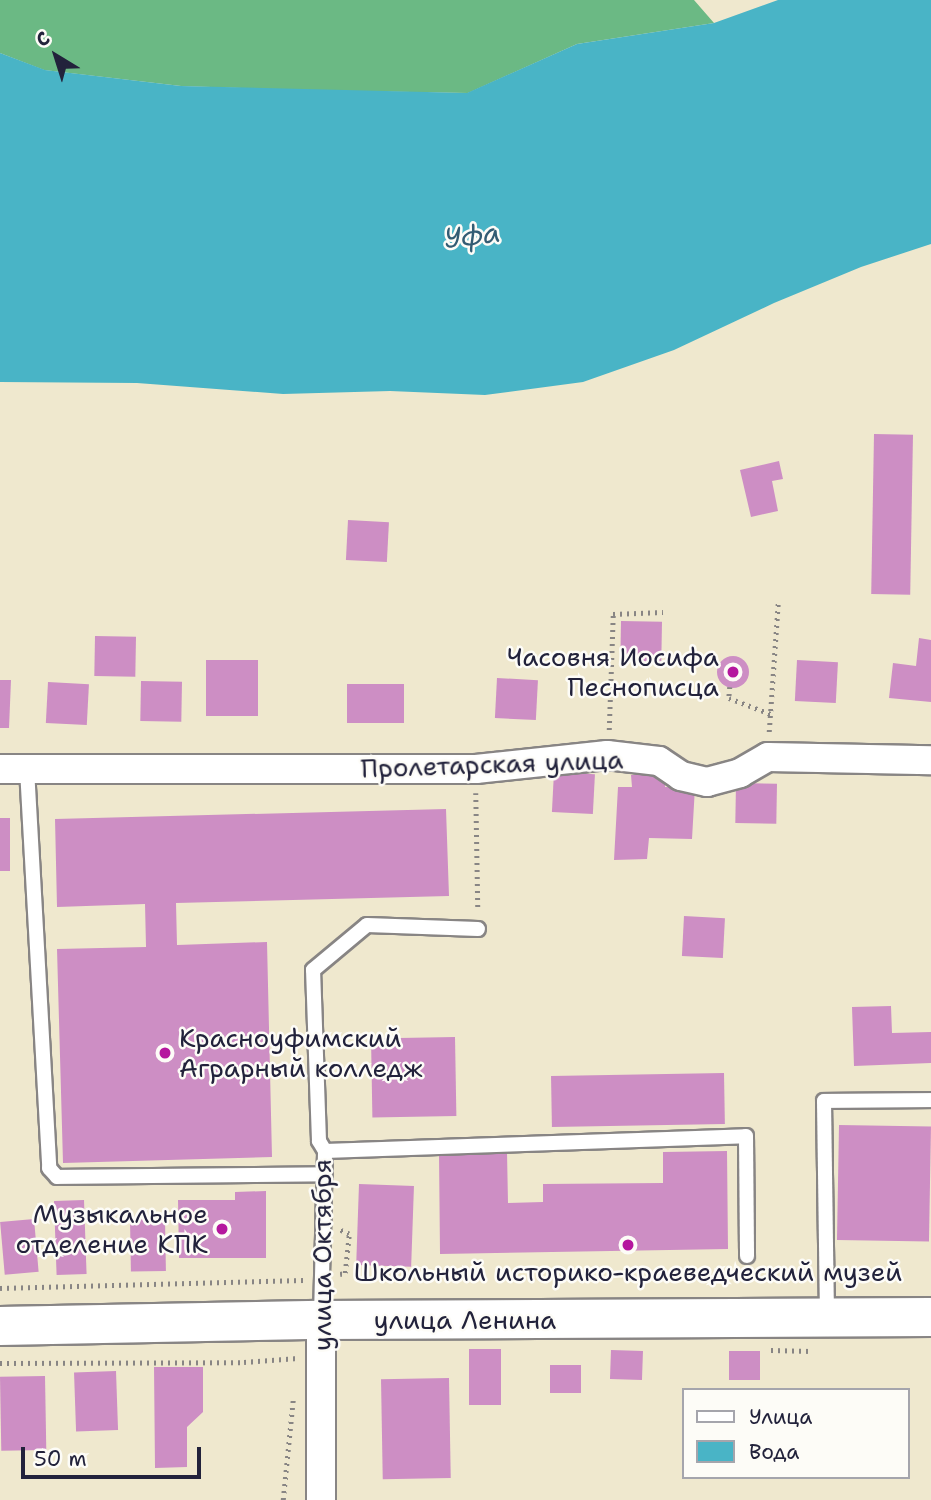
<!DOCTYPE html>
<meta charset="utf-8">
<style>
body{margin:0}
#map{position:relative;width:931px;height:1500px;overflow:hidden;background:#efe8ce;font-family:"Shantell Sans",sans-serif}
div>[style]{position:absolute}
.forest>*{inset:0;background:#6bb984}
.water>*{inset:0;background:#49b4c6}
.building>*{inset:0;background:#cd8ec4;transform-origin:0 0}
.round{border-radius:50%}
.path>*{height:4.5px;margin-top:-2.25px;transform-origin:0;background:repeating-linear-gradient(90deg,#888584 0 2px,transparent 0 7px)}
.roads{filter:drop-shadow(2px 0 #888584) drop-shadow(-2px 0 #888584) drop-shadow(0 2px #888584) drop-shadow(0 -2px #888584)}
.service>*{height:14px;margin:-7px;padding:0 7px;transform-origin:7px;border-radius:7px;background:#fff}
.minor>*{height:28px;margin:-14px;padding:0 14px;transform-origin:14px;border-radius:14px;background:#fff}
.secondary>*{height:38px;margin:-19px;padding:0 19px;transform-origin:19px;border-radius:19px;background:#fff}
.dots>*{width:19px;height:19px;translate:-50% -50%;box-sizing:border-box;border:4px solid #fdfcf7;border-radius:50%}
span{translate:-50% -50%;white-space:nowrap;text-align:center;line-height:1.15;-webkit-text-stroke:5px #fdfcf7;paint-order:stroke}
.poi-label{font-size:26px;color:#22223b}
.right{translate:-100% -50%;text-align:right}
.left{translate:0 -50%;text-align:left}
.street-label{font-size:26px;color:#22223b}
.water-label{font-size:28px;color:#325c73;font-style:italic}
.legend{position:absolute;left:682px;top:1388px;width:228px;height:91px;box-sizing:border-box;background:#fdfcf7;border:2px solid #a5a5ac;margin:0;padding:9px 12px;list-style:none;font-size:21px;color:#22223b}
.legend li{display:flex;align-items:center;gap:14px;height:35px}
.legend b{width:35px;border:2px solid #a5a5ac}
.north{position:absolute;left:21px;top:21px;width:70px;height:70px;-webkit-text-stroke:5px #fdfcf7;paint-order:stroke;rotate:322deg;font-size:19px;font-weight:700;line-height:28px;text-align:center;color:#22223b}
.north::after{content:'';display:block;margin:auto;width:24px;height:32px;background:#22223b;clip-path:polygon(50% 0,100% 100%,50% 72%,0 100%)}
.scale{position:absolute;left:21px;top:1447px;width:180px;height:32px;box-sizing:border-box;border:4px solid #22223b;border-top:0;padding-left:9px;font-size:21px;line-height:24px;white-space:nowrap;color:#22223b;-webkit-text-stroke:5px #fdfcf7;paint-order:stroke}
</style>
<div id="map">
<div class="forest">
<div style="clip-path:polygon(0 0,694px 0,714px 23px,577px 44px,468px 93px,296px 90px,181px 86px,44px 70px,0 53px)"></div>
</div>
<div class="water">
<div style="clip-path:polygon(778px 0,931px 0,931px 244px,861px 267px,774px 303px,674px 350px,583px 382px,485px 395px,390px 391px,283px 394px,137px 383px,0 382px,0 53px,45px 70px,181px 86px,467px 93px,577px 44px,714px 23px)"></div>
</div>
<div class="building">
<div style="left:874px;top:434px;width:39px;height:160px;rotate:1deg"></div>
<div style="clip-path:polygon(779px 461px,783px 479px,772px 481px,778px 511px,751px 517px,740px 470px)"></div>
<div style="left:348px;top:520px;width:41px;height:40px;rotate:3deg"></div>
<div style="left:621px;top:621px;width:41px;height:40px;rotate:1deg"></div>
<div style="left:95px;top:636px;width:41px;height:40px;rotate:1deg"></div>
<div style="clip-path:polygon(919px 638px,931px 640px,931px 702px,889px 698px,893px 663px,916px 666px)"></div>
<div class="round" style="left:717px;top:656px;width:32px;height:32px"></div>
<div style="left:258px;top:660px;width:56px;height:52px;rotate:90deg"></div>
<div style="left:797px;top:660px;width:41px;height:41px;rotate:3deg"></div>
<div style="left:497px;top:678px;width:41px;height:40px;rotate:3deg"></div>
<div style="clip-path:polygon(0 680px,11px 680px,9px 728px,0 728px)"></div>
<div style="left:141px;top:681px;width:41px;height:40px;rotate:1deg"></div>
<div style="left:48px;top:682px;width:41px;height:41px;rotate:3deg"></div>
<div style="left:347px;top:684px;width:57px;height:39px"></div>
<div style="left:554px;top:772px;width:41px;height:40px;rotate:3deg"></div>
<div style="clip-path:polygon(631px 775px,665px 775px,665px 787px,695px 787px,692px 839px,649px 838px,647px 859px,614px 860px,618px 787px,632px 787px)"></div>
<div style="left:736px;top:783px;width:41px;height:40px;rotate:1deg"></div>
<div style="clip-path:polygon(446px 809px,449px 896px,176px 903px,177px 945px,267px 942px,272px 1157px,63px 1163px,57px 949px,146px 947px,145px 904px,57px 907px,55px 819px)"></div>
<div style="left:0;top:818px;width:10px;height:53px"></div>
<div style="left:684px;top:916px;width:41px;height:40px;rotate:3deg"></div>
<div style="clip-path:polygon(891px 1006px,892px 1033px,931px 1032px,931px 1063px,854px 1066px,852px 1007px)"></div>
<div style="left:455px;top:1037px;width:79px;height:84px;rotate:89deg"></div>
<div style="left:724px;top:1073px;width:51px;height:173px;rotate:89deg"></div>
<div style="left:839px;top:1125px;width:92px;height:115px;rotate:1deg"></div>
<div style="clip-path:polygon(727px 1151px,728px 1249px,440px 1254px,439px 1154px,507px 1152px,508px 1203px,543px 1202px,543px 1184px,663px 1183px,663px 1152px)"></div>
<div style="left:359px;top:1184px;width:55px;height:81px;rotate:2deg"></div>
<div style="clip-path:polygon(266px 1191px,266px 1258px,179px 1258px,178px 1200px,235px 1200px,235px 1192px)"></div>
<div style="left:84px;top:1200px;width:74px;height:30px;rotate:88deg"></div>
<div style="left:34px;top:1219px;width:53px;height:34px;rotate:85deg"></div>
<div style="left:165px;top:1219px;width:52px;height:35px;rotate:89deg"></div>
<div style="left:469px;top:1349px;width:32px;height:56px"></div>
<div style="left:611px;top:1350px;width:32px;height:29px;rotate:2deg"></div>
<div style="left:729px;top:1351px;width:31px;height:29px"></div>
<div style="left:550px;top:1365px;width:31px;height:28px"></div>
<div style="clip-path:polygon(154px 1367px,203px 1367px,203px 1412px,187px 1427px,187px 1467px,155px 1468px)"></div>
<div style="left:116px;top:1371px;width:59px;height:42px;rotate:88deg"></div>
<div style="left:45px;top:1376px;width:74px;height:45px;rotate:89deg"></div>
<div style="left:449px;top:1378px;width:100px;height:68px;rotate:89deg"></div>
</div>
<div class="path">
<div style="left:730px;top:687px;width:11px;rotate:95deg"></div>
<div style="left:729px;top:698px;width:45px;rotate:20.9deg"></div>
<div style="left:609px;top:730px;width:116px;rotate:-88deg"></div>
<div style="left:613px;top:614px;width:50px;rotate:-2.3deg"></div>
<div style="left:769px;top:732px;width:130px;rotate:-86deg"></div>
<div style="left:476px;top:793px;width:118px;rotate:89deg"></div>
<div style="left:340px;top:1274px;width:5px;rotate:-11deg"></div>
<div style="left:345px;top:1273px;width:39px;rotate:-84deg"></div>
<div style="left:349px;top:1234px;width:10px;rotate:-156deg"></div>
<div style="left:0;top:1288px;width:304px;rotate:-1.5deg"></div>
<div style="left:771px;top:1350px;width:40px;rotate:1.4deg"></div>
<div style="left:0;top:1363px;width:244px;rotate:-0.2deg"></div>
<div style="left:244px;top:1362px;width:54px;rotate:-4.2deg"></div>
<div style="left:283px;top:1500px;width:100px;rotate:-84.3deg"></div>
</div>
<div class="roads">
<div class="service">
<div style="left:27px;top:769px;width:400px;rotate:86.8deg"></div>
<div style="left:49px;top:1168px;width:12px;rotate:48deg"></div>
<div style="left:57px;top:1177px;width:267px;rotate:-0.6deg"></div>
<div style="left:325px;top:1151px;width:421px;rotate:-2deg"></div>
<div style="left:746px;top:1136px;width:120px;rotate:89.5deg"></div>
<div style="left:827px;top:1316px;width:215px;rotate:-90.8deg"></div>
<div style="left:824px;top:1101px;width:107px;rotate:-0.5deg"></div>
<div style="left:321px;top:1317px;width:166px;rotate:-88.6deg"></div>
<div style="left:325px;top:1151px;width:12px;rotate:-121deg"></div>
<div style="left:319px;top:1141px;width:171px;rotate:-92deg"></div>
<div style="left:313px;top:970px;width:70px;rotate:-39.8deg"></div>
<div style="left:367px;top:925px;width:111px;rotate:2.1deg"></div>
</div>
<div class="minor">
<div style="left:0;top:769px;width:476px"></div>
<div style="left:476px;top:769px;width:132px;rotate:-6.1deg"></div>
<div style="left:607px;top:755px;width:52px;rotate:6.6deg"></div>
<div style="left:659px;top:761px;width:27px;rotate:34deg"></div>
<div style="left:681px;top:776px;width:27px;rotate:13deg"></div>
<div style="left:707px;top:782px;width:34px;rotate:-15deg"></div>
<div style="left:740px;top:773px;width:32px;rotate:-30deg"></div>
<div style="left:768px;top:757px;width:163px;rotate:1.1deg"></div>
<div style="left:321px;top:1500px;width:180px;rotate:-90deg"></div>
</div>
<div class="secondary">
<div style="left:0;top:1326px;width:321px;rotate:-1.1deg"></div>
<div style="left:321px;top:1320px;width:610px;rotate:-0.28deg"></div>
</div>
</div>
<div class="dots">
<div style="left:733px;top:672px;background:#b5179e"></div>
<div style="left:165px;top:1053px;background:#b5179e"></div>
<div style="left:222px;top:1229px;background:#b5179e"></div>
<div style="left:628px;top:1245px;background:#b5179e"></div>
</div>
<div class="poi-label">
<span class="right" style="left:719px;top:672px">Часовня Иосифа<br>Песнописца</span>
<span class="left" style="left:179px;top:1053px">Красноуфимский<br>Аграрный колледж</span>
<span class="right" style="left:208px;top:1229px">Музыкальное<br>отделение КПК</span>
<span style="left:628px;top:1272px">Школьный историко-краеведческий музей</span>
</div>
<div class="street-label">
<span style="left:492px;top:764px;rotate:-2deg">Пролетарская улица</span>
<span style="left:322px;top:1255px;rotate:-90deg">улица Октября</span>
<span style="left:465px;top:1320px">улица Ленина</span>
</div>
<div class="water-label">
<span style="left:472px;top:235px;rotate:-7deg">Уфа</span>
</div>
<ul class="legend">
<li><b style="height:9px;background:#fff"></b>Улица</li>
<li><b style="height:19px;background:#49b4c6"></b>Вода</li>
</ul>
<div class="north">С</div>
<div class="scale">50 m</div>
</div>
